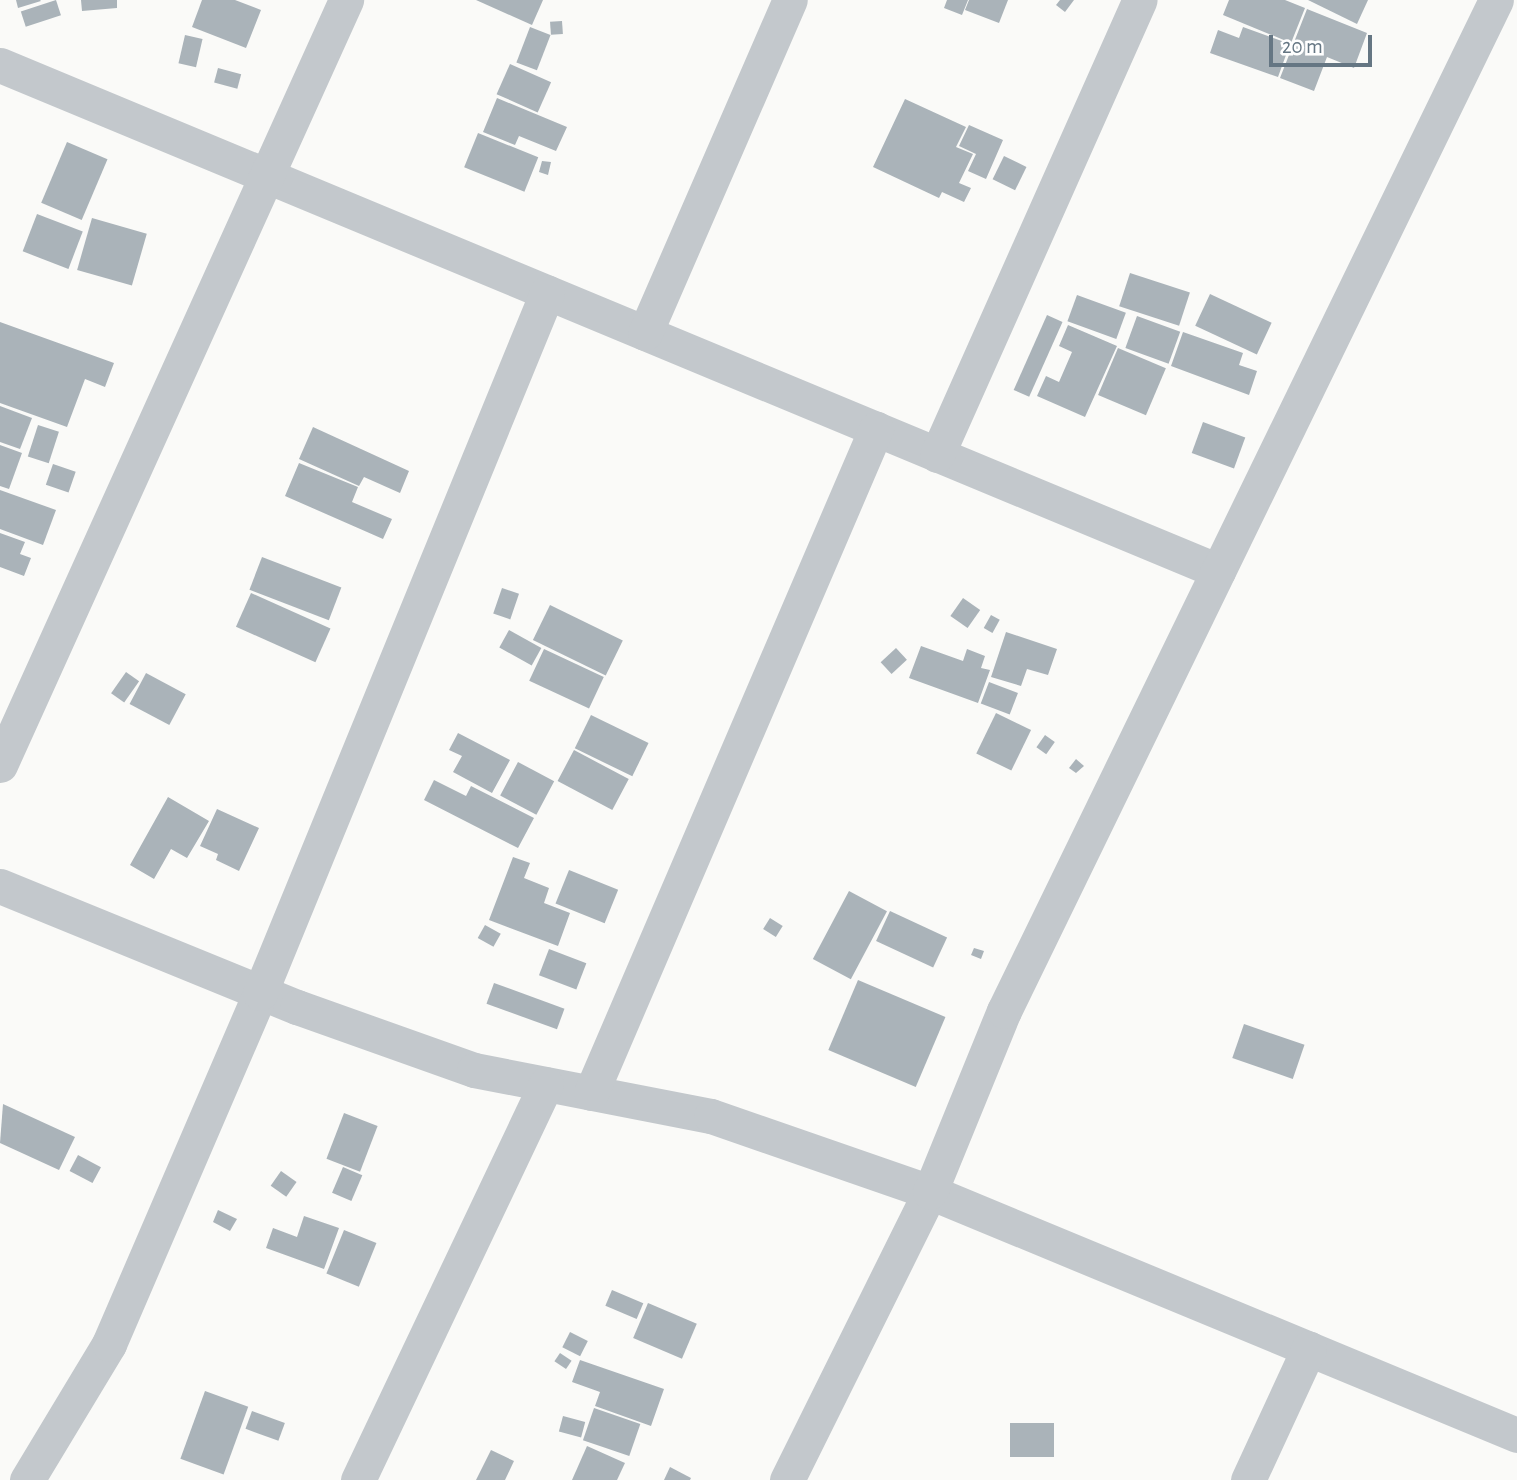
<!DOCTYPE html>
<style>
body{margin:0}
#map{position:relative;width:1517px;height:1480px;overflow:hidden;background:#fafaf8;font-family:"Alegreya Sans",sans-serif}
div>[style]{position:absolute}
.building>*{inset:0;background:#aab3b9;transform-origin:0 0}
.minor>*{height:35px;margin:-17.5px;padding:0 17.5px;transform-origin:17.5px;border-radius:17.5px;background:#c3c8cc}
span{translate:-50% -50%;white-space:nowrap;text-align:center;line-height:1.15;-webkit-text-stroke:7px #fff;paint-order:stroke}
.scale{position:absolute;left:1269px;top:35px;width:103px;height:32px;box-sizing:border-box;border:4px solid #657683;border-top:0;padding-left:9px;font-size:21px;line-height:24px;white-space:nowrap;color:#657683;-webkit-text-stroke:5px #fff;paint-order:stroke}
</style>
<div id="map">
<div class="building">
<div style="clip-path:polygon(16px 0,40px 0,41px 1px,18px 8px)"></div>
<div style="left:56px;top:0;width:16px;height:37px;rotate:72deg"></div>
<div style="clip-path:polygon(81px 0,117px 0,117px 8px,82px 11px)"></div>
<div style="clip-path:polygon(202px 0,235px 0,261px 10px,246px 48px,192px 27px)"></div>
<div style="clip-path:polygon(476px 0,543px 0,532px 25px)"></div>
<div style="clip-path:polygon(947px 0,968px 0,962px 15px,944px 8px)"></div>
<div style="clip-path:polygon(969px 0,1008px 0,999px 23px,965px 10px)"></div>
<div style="clip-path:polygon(1060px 0,1074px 0,1065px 12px,1056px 5px)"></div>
<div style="clip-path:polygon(1229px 0,1285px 0,1305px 8px,1291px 43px,1223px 15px)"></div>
<div style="clip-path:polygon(1308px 0,1368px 0,1357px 24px)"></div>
<div style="clip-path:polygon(1307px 9px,1367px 33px,1354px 68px,1327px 57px,1314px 91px,1280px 78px)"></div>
<div style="left:562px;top:21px;width:13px;height:12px;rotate:86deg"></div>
<div style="left:530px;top:27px;width:22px;height:38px;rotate:21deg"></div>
<div style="clip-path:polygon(1243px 27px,1290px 44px,1278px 77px,1210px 53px,1218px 30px,1239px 38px)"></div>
<div style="left:185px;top:35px;width:18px;height:29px;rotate:13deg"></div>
<div style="left:510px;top:64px;width:45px;height:33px;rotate:24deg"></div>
<div style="left:218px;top:68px;width:24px;height:15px;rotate:15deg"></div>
<div style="clip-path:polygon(497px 98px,567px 127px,556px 151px,519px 136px,515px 145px,483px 132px)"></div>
<div style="clip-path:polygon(905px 99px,966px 127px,956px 147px,973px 154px,959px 183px,971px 188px,964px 202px,942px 192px,939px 198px,873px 167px)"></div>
<div style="clip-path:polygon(969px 125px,1003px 140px,986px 179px,968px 171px,976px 154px,959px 146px)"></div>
<div style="left:478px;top:133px;width:65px;height:37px;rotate:22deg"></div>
<div style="left:67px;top:142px;width:44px;height:66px;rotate:23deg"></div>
<div style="left:1004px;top:156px;width:25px;height:26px;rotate:26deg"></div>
<div style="clip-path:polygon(542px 161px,551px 162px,548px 175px,539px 172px)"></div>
<div style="left:37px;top:214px;width:49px;height:40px;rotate:21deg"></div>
<div style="left:92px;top:218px;width:57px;height:54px;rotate:16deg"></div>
<div style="left:1130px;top:273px;width:63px;height:35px;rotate:18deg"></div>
<div style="left:1210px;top:294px;width:68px;height:35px;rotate:25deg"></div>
<div style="left:1077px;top:295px;width:52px;height:28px;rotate:20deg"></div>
<div style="left:1047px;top:315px;width:17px;height:82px;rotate:24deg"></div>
<div style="left:1137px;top:316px;width:46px;height:34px;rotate:20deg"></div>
<div style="clip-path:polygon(0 322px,114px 363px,105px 387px,85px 379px,67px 427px,0 403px)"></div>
<div style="clip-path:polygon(1068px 325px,1117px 346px,1085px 417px,1037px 396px,1046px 376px,1059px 382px,1072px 352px,1059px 346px)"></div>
<div style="clip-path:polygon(1183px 332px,1243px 353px,1239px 365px,1257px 371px,1249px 395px,1171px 366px)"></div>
<div style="left:1118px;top:348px;width:52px;height:51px;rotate:23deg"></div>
<div style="clip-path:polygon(0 406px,32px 418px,20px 449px,0 442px)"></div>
<div style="left:1203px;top:422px;width:45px;height:33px;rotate:20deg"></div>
<div style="left:38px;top:425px;width:22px;height:33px;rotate:18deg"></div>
<div style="clip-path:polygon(313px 427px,409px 471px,400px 493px,364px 477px,359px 486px,299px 459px)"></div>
<div style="clip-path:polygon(0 445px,22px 453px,9px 489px,0 486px)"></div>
<div style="clip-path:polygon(299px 463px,358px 487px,352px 502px,392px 519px,383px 539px,285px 496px)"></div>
<div style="left:53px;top:464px;width:24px;height:22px;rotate:19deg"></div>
<div style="clip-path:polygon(0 490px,56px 510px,43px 545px,0 529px)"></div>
<div style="clip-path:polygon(0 533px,25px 542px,20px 554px,31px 558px,24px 576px,0 567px)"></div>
<div style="left:262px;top:557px;width:85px;height:35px;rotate:21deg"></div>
<div style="left:502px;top:588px;width:18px;height:27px;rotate:19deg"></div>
<div style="left:251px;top:593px;width:87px;height:37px;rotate:24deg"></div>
<div style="left:963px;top:598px;width:21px;height:22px;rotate:35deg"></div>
<div style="left:550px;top:605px;width:81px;height:39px;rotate:26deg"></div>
<div style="left:991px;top:615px;width:10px;height:15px;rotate:29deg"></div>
<div style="left:509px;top:630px;width:37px;height:20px;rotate:29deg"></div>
<div style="clip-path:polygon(1006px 632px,1057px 649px,1048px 675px,1027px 669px,1021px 686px,991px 677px)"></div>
<div style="clip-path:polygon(921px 646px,963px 661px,967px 649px,985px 656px,981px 668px,990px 670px,978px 703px,909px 678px)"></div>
<div style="left:896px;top:648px;width:16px;height:21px;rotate:47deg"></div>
<div style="left:544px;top:649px;width:66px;height:35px;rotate:25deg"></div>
<div style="left:126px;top:672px;width:16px;height:26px;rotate:35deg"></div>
<div style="left:146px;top:673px;width:45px;height:35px;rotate:28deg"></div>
<div style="left:989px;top:682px;width:31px;height:23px;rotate:21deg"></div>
<div style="left:996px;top:713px;width:39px;height:45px;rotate:26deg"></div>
<div style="left:591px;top:715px;width:64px;height:37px;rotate:26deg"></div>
<div style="clip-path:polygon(458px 733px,510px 760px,492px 793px,453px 772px,462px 756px,449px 750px)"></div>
<div style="left:1045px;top:735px;width:12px;height:15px;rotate:35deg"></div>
<div style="left:574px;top:750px;width:62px;height:35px;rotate:28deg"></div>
<div style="clip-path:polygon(1076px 759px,1084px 766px,1076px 773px,1069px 768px)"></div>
<div style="left:518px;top:762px;width:41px;height:38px;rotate:28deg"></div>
<div style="clip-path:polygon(434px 780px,466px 796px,471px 786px,534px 818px,518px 848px,424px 800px)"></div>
<div style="clip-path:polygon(168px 797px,209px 821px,187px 858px,171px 849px,154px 879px,130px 865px)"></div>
<div style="clip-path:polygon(217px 809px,259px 828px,239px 871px,216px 860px,218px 854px,200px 846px)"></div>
<div style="clip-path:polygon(513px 857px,530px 863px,524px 878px,549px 888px,544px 903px,570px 913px,558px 946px,489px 920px)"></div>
<div style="left:569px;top:870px;width:53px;height:36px;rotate:22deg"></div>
<div style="left:849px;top:891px;width:43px;height:77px;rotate:28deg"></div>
<div style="left:890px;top:911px;width:63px;height:33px;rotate:25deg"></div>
<div style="left:770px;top:918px;width:15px;height:13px;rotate:32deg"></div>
<div style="left:485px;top:925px;width:18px;height:15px;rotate:29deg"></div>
<div style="clip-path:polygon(974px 948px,984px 951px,981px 959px,971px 955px)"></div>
<div style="left:549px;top:949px;width:40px;height:28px;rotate:21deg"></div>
<div style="left:858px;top:980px;width:95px;height:76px;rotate:23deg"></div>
<div style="left:494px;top:983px;width:75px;height:22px;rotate:20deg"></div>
<div style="left:1244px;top:1024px;width:64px;height:36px;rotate:19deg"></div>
<div style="clip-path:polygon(3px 1104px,75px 1137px,59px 1170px,0 1143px)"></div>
<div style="left:344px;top:1113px;width:36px;height:49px;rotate:21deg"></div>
<div style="left:78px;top:1155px;width:26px;height:18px;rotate:28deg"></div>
<div style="left:343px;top:1167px;width:21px;height:28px;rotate:23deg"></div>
<div style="left:281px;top:1171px;width:19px;height:18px;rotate:35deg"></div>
<div style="clip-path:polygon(218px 1210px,237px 1219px,230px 1231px,213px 1222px)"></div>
<div style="clip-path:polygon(304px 1216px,339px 1228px,324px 1269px,266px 1248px,273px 1228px,297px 1237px)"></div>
<div style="left:344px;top:1230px;width:35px;height:47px;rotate:22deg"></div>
<div style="left:612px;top:1290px;width:34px;height:17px;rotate:23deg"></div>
<div style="left:648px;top:1303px;width:53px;height:38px;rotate:23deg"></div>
<div style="left:570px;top:1332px;width:20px;height:17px;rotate:27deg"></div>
<div style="left:560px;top:1353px;width:14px;height:10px;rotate:34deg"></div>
<div style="clip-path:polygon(580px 1360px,664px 1389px,651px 1426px,595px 1406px,600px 1392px,572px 1382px)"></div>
<div style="left:205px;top:1391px;width:46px;height:72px;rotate:20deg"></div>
<div style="left:594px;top:1408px;width:49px;height:34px;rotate:19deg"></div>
<div style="left:252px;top:1411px;width:35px;height:19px;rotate:20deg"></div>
<div style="left:563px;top:1416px;width:23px;height:16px;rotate:15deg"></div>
<div style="left:1010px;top:1423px;width:44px;height:34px"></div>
<div style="clip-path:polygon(587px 1446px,625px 1463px,617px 1480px,572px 1480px)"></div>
<div style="clip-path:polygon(491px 1450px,514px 1461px,505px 1480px,476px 1480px)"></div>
<div style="clip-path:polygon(670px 1467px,691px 1478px,690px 1480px,664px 1480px)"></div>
</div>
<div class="minor">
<div style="left:0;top:65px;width:1319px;rotate:22.56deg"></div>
<div style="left:645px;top:333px;width:363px;rotate:-66.5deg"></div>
<div style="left:937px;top:455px;width:498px;rotate:-66deg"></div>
<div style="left:0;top:765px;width:840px;rotate:-65.66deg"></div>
<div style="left:0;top:886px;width:321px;rotate:22.2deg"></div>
<div style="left:297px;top:1007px;width:188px;rotate:19.6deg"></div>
<div style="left:474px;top:1070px;width:241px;rotate:11deg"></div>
<div style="left:711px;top:1116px;width:232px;rotate:19.1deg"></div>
<div style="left:930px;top:1192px;width:635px;rotate:22.49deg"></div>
<div style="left:591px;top:1093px;width:723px;rotate:-66.77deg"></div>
<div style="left:27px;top:1480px;width:159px;rotate:-58.9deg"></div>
<div style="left:109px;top:1344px;width:382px;rotate:-66.7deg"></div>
<div style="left:260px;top:993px;width:757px;rotate:-67.71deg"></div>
<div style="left:358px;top:1480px;width:438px;rotate:-64.6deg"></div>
<div style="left:787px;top:1480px;width:322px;rotate:-63.6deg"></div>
<div style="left:930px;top:1192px;width:196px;rotate:-67.8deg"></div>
<div style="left:1004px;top:1011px;width:1124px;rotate:-64.05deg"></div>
<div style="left:1248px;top:1480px;width:145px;rotate:-65.2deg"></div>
</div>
<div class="scale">20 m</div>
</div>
